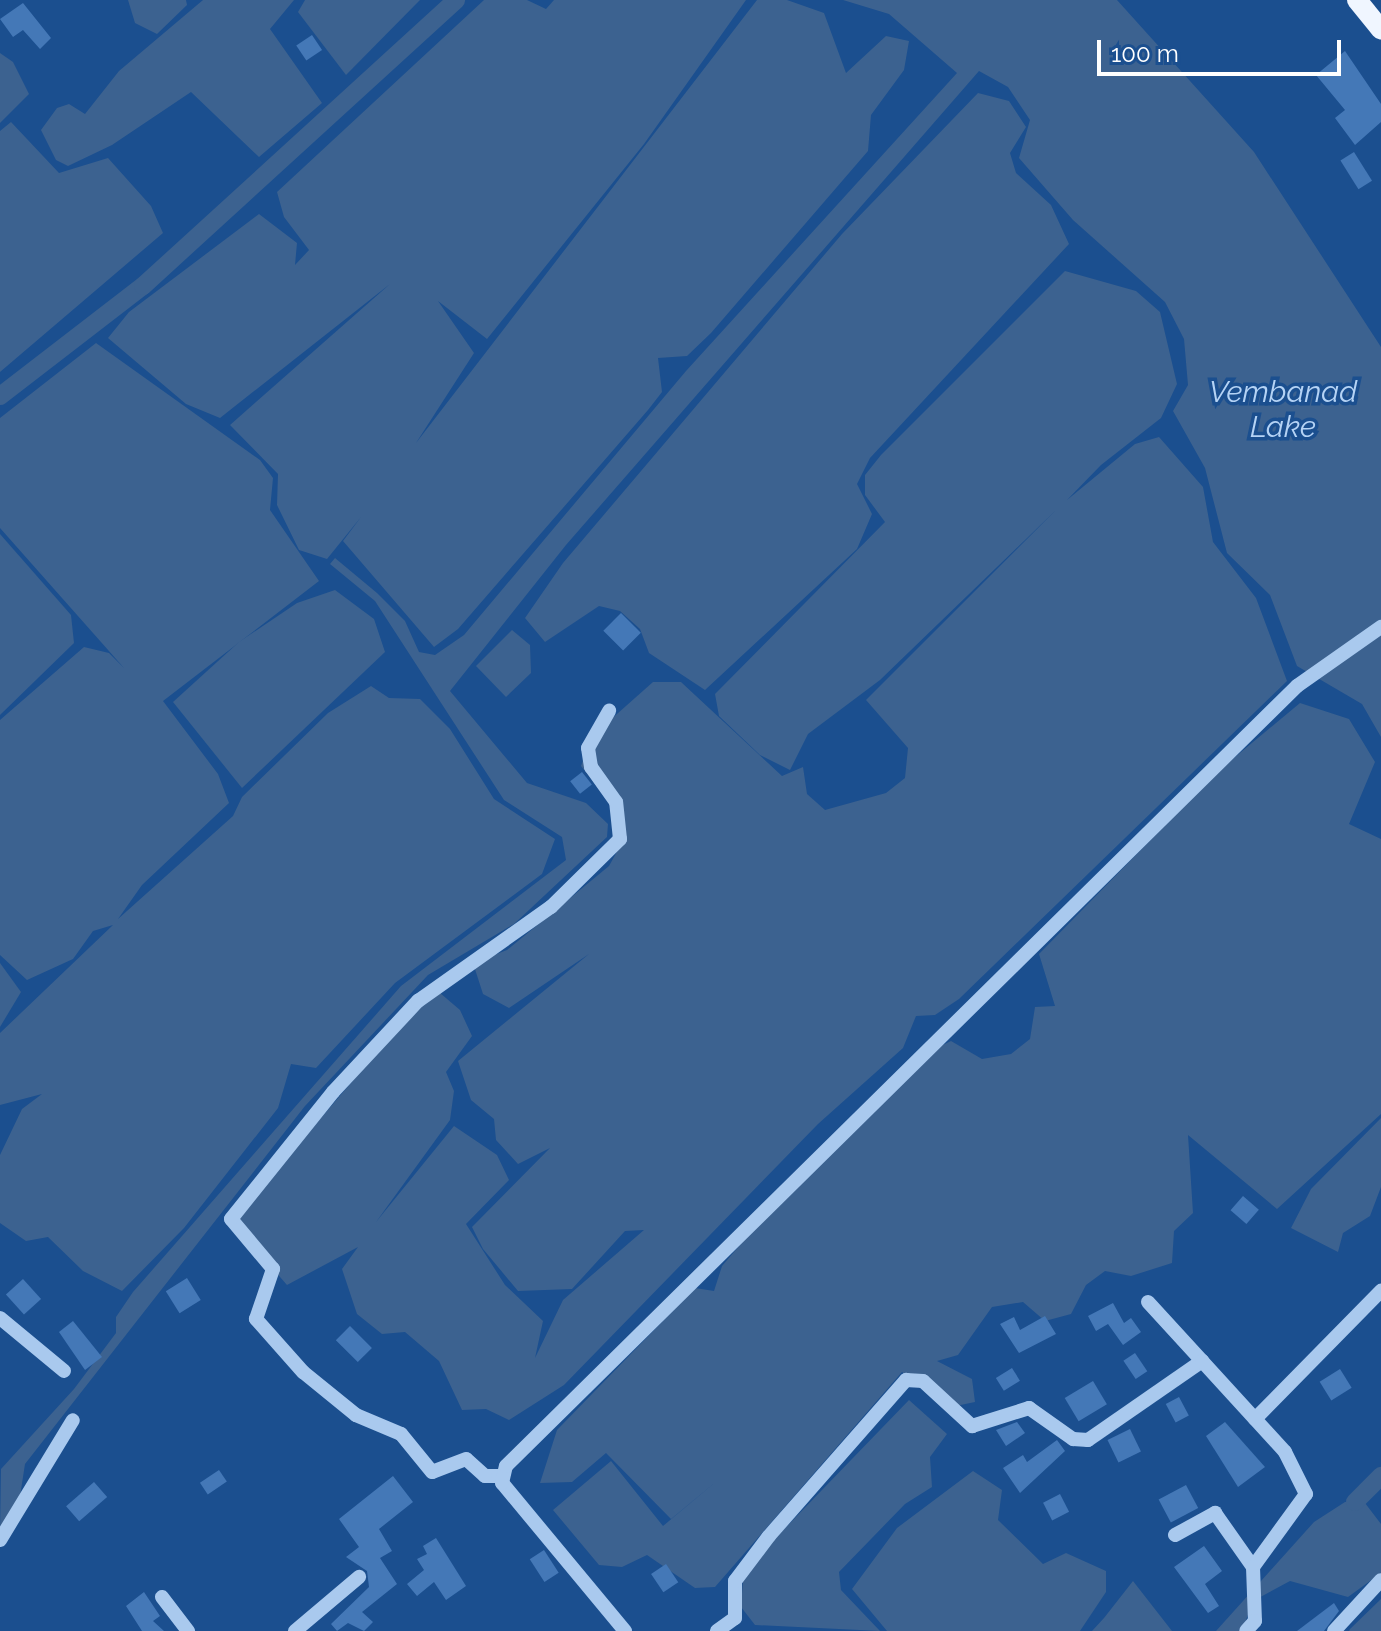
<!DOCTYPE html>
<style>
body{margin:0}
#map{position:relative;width:1381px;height:1631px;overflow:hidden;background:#1b4f8f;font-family:Raleway,sans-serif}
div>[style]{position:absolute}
.water>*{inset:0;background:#3c6290}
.canal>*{height:18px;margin:-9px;padding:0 9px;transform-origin:9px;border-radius:9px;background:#3c6290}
.building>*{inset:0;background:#4478b7;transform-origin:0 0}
.minor>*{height:14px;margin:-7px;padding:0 7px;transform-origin:7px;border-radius:7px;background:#a9c9ee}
.major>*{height:20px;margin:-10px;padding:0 10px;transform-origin:10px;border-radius:10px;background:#f0f6ff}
span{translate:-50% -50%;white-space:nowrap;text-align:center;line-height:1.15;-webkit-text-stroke:7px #1b4f8f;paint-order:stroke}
.water-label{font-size:30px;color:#b5d3f5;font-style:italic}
.scale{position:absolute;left:1097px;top:40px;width:244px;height:36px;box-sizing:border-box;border:4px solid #fff;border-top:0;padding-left:10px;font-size:24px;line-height:28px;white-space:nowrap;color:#fff;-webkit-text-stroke:6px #1b4f8f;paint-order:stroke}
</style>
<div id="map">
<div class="water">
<div style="clip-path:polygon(128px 0,186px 0,187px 5px,157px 34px,135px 23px)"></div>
<div style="clip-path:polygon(203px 0,294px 0,270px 29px,322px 103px,259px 157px,191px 92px,112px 145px,68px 166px,56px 160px,41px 130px,57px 108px,69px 104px,85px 114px,119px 71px)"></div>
<div style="clip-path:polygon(305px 0,420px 0,346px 75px,298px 12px)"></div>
<div style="clip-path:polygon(484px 0,527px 0,546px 9px,554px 0,746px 0,644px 144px,487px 339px,438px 301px,474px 353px,416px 443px,757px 0,787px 0,824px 13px,846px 73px,886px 36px,909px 41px,904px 70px,871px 115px,868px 151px,711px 333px,687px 356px,658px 358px,662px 392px,648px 410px,458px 629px,434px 647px,343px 541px,361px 517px,327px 559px,299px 550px,277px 505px,278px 474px,230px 425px,390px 284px,220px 418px,186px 404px,108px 338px,129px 312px,259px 214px,297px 243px,295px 265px,309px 250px,284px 217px,277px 192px)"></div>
<div style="clip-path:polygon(843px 0,1117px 0,1254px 152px,1381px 347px,1381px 737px,1362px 704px,1297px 666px,1270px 595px,1227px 553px,1205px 468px,1173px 411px,1188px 385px,1184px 339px,1165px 302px,1073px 220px,1019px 158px,1030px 120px,1008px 87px,979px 71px,566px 545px,450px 691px,527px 783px,586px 803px,608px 824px,607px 837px,514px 924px,428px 975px,305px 1106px,25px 1464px,17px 1516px,0 1533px,1px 1469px,74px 1389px,116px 1333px,116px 1317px,133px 1292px,401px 986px,566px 860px,562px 837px,504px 800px,375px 601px,330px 564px,335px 558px,377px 593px,405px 621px,419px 652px,435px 655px,464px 635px,686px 371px,957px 73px,889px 14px)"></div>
<div style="clip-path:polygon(0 53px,13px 62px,29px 94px,0 123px)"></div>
<div style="clip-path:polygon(978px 93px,1009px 101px,1026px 127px,1010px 153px,1016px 173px,1051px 205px,1069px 244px,870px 458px,857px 484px,872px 514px,857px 549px,705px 690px,649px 653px,640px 629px,620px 611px,599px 606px,545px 642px,525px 618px,563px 563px,842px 234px)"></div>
<div style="clip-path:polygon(11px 122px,59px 173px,108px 158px,151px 206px,163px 233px,0 372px,0 131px)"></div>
<div style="clip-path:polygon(1065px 271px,1136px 291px,1160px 312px,1177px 384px,1161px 418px,1101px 465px,1067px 500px,1135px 444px,1159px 437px,1203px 487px,1213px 542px,1256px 598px,1287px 681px,959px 999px,935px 1015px,916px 1016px,903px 1048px,818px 1124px,564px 1385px,509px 1420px,486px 1409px,462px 1410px,439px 1361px,405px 1332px,382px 1334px,357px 1314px,342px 1269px,358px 1247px,287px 1285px,232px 1222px,433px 987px,460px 1010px,472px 1036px,446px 1072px,454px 1091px,450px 1120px,376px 1222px,454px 1126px,497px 1155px,509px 1180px,466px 1224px,505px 1285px,543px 1321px,535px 1358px,563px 1300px,644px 1230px,625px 1231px,572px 1289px,518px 1291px,483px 1249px,472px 1227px,550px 1148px,518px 1164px,496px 1140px,494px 1119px,471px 1100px,458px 1061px,589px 954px,509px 1008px,483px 994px,473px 963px,507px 950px,609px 866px,620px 846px,620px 816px,581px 766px,591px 737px,653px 682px,681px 682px,782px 776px,803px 767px,807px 794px,825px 810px,886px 793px,905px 778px,908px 748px,866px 700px,1056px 510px,880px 680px,808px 734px,790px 770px,760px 755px,719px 716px,715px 694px,885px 522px,865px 495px,865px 475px,881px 455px)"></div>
<div style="clip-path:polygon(96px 343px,260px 460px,273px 478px,270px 510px,319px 581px,163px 701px,218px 774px,229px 803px,142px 885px,118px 919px,233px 816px,242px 797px,328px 713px,371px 686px,389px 698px,420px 699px,450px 729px,494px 799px,555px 839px,542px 874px,395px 983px,316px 1068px,291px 1064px,278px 1108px,184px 1228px,122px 1291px,83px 1271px,48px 1237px,26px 1241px,0 1223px,0 1155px,22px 1109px,42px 1094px,0 1105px,0 1033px,113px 925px,93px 931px,73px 959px,27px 980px,0 955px,0 720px,84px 647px,109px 653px,124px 668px,0 528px,0 418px)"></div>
<div style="clip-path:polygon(0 534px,71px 615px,74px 643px,0 715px)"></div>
<div style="clip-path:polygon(335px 590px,374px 619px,385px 652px,242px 788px,173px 702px,239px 642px,297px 603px)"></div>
<div style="clip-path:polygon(512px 630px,530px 645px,531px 673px,506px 697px,476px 666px)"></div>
<div style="clip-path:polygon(1300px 703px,1349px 719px,1375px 762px,1349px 824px,1381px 839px,1381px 1114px,1277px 1209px,1188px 1135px,1193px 1213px,1174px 1231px,1172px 1263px,1131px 1276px,1105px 1271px,1086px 1285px,1071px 1314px,1045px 1321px,1023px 1302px,992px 1307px,958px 1355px,937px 1361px,972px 1379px,975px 1402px,951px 1407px,902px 1372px,715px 1587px,695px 1588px,647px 1555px,622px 1567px,599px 1565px,553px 1510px,611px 1461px,663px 1526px,718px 1480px,671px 1519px,606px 1453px,572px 1482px,540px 1483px,557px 1430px,695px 1288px,714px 1291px,722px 1266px,745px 1239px,930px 1051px,951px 1041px,982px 1059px,1011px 1054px,1030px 1039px,1035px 1007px,1055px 1006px,1039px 954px,1217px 772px)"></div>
<div style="clip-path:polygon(0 963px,21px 992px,0 1027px)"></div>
<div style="clip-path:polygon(1381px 1118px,1381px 1187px,1370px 1216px,1343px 1233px,1338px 1252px,1291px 1228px,1311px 1189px)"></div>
<div style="clip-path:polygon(909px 1400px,947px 1434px,930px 1457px,932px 1487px,905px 1504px,839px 1572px,841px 1590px,880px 1631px,755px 1625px,741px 1607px,743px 1580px,763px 1551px)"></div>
<div style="clip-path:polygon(973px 1471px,1002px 1490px,998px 1520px,1043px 1564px,1066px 1553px,1106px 1571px,1106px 1592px,1080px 1631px,887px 1631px,852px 1589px,897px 1528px)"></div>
<div style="clip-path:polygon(1345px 1502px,1365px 1503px,1381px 1524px,1381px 1573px,1348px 1597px,1290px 1581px,1253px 1601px,1242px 1631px,1216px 1631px,1314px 1522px)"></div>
<div style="clip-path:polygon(1133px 1581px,1172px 1631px,1092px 1631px,1104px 1618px)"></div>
<div style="clip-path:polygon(1381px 1599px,1381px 1631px,1349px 1631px,1350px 1629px)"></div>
</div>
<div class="canal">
<div style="left:0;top:396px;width:180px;rotate:-37.6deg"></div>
<div style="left:143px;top:286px;width:424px;rotate:-42.4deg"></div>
<div style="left:1355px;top:1502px;width:37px;rotate:-45deg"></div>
</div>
<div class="building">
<div style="clip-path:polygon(23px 3px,51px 38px,40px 49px,23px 30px,13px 37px,0 19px)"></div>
<div style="left:312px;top:35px;width:18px;height:19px;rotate:56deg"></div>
<div style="clip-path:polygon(1345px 51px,1381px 104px,1381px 122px,1355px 145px,1335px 118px,1345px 110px,1316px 75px)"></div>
<div style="left:1354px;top:152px;width:34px;height:16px;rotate:58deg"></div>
<div style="left:621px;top:613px;width:28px;height:25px;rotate:45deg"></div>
<div style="left:582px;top:772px;width:16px;height:15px;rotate:52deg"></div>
<div style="left:1243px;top:1196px;width:21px;height:19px;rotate:41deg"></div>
<div style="left:187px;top:1278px;width:26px;height:25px;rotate:58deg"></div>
<div style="left:23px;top:1279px;width:27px;height:23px;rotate:48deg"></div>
<div style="clip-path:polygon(1113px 1303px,1124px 1323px,1131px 1318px,1141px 1332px,1123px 1345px,1108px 1324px,1096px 1331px,1088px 1316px)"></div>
<div style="clip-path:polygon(1045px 1316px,1056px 1334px,1019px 1353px,1000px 1324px,1014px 1317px,1020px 1330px)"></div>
<div style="clip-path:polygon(73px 1321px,102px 1357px,85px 1370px,59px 1332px)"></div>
<div style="left:350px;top:1326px;width:31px;height:20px;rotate:45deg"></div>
<div style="left:1135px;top:1353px;width:22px;height:14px;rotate:56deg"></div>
<div style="left:1012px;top:1368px;width:15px;height:19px;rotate:58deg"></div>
<div style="left:1340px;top:1369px;width:22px;height:24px;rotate:58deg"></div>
<div style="left:1093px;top:1381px;width:27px;height:33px;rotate:59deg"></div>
<div style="left:1179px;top:1397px;width:21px;height:15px;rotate:62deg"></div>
<div style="clip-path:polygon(1017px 1422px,1025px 1433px,1006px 1446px,996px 1430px)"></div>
<div style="clip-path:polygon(1225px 1422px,1265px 1467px,1238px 1487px,1206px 1436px)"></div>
<div style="left:1130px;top:1429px;width:25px;height:25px;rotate:64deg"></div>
<div style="clip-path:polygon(1057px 1440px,1065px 1451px,1020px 1493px,1003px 1468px,1023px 1455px,1027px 1462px)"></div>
<div style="left:219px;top:1470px;width:14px;height:23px;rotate:56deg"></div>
<div style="clip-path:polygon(393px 1476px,413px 1502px,379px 1529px,392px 1551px,380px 1558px,397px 1584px,362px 1612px,373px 1622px,364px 1631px,348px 1623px,337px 1631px,331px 1624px,369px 1587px,367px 1571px,346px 1557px,359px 1547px,339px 1519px)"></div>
<div style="left:94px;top:1482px;width:20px;height:37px;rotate:49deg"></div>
<div style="left:1186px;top:1485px;width:26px;height:31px;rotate:62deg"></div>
<div style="left:1060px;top:1494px;width:20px;height:19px;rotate:63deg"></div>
<div style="clip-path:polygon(436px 1538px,466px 1586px,446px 1600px,434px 1582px,417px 1596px,407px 1584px,424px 1570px,417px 1559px,427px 1554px,423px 1546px)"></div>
<div style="clip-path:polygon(1204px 1546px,1222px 1571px,1205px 1584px,1219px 1606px,1208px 1613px,1174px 1567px)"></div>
<div style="left:544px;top:1550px;width:27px;height:17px;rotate:57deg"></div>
<div style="left:666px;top:1564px;width:22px;height:18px;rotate:56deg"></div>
<div style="clip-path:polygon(144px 1592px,160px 1616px,153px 1621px,164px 1631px,142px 1631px,126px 1606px)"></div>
<div style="clip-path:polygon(1334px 1603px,1339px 1611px,1324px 1631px,1297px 1631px)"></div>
</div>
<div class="minor">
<div style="left:1148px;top:1302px;width:80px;rotate:47.5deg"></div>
<div style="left:0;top:1318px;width:83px;rotate:39.6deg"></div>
<div style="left:1255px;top:1419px;width:180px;rotate:-45.5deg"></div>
<div style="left:500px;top:1476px;width:15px;rotate:180deg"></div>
<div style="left:485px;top:1476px;width:25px;rotate:-138deg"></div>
<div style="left:466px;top:1459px;width:36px;rotate:159deg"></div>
<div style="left:432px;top:1472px;width:49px;rotate:-129.2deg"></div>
<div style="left:401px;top:1434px;width:49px;rotate:-157.1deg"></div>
<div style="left:356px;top:1415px;width:68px;rotate:-140.9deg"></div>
<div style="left:303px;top:1372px;width:71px;rotate:-131.6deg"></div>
<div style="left:256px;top:1319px;width:53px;rotate:-71.2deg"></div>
<div style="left:273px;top:1269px;width:65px;rotate:-130deg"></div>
<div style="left:231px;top:1219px;width:163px;rotate:-51.2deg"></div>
<div style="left:333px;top:1092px;width:125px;rotate:-47deg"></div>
<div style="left:418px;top:1001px;width:163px;rotate:-35.3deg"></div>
<div style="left:551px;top:907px;width:97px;rotate:-44.6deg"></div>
<div style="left:620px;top:839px;width:37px;rotate:-96deg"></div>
<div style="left:616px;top:802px;width:43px;rotate:-125.5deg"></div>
<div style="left:591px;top:767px;width:19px;rotate:-99deg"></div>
<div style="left:588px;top:748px;width:43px;rotate:-60.4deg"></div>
<div style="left:1175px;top:1535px;width:46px;rotate:-28.8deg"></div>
<div style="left:1215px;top:1513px;width:66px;rotate:54.9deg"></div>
<div style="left:0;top:1540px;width:140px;rotate:-58.7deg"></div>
<div style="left:162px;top:1597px;width:43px;rotate:52.6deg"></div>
<div style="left:295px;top:1631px;width:84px;rotate:-40.2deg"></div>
<div style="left:625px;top:1631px;width:192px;rotate:-129.7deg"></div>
<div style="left:502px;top:1483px;width:17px;rotate:-77deg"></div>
<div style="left:506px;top:1466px;width:1111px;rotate:-44.6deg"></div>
<div style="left:1297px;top:686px;width:103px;rotate:-35.1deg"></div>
<div style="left:717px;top:1631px;width:22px;rotate:-36deg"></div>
<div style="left:735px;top:1618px;width:37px;rotate:-90deg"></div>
<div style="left:735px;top:1581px;width:56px;rotate:-52.9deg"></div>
<div style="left:769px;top:1536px;width:208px;rotate:-48.7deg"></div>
<div style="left:906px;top:1380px;width:17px;rotate:3deg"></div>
<div style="left:923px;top:1381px;width:67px;rotate:42.6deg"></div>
<div style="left:972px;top:1426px;width:60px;rotate:-17.5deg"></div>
<div style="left:1029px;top:1408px;width:54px;rotate:35.2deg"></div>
<div style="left:1073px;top:1439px;width:15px;rotate:4deg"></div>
<div style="left:1088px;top:1440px;width:139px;rotate:-34.7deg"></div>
<div style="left:1202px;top:1361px;width:123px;rotate:47.6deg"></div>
<div style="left:1285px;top:1452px;width:47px;rotate:63.4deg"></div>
<div style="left:1306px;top:1494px;width:90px;rotate:126deg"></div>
<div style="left:1253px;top:1567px;width:54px;rotate:87.9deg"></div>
<div style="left:1255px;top:1621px;width:13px;rotate:132deg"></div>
<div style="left:1334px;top:1631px;width:69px;rotate:-47.3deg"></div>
</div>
<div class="major">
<div style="left:1357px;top:0;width:38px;rotate:51deg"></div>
</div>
<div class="water-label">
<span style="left:1283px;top:409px">Vembanad<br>Lake</span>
</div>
<div class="scale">100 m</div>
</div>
